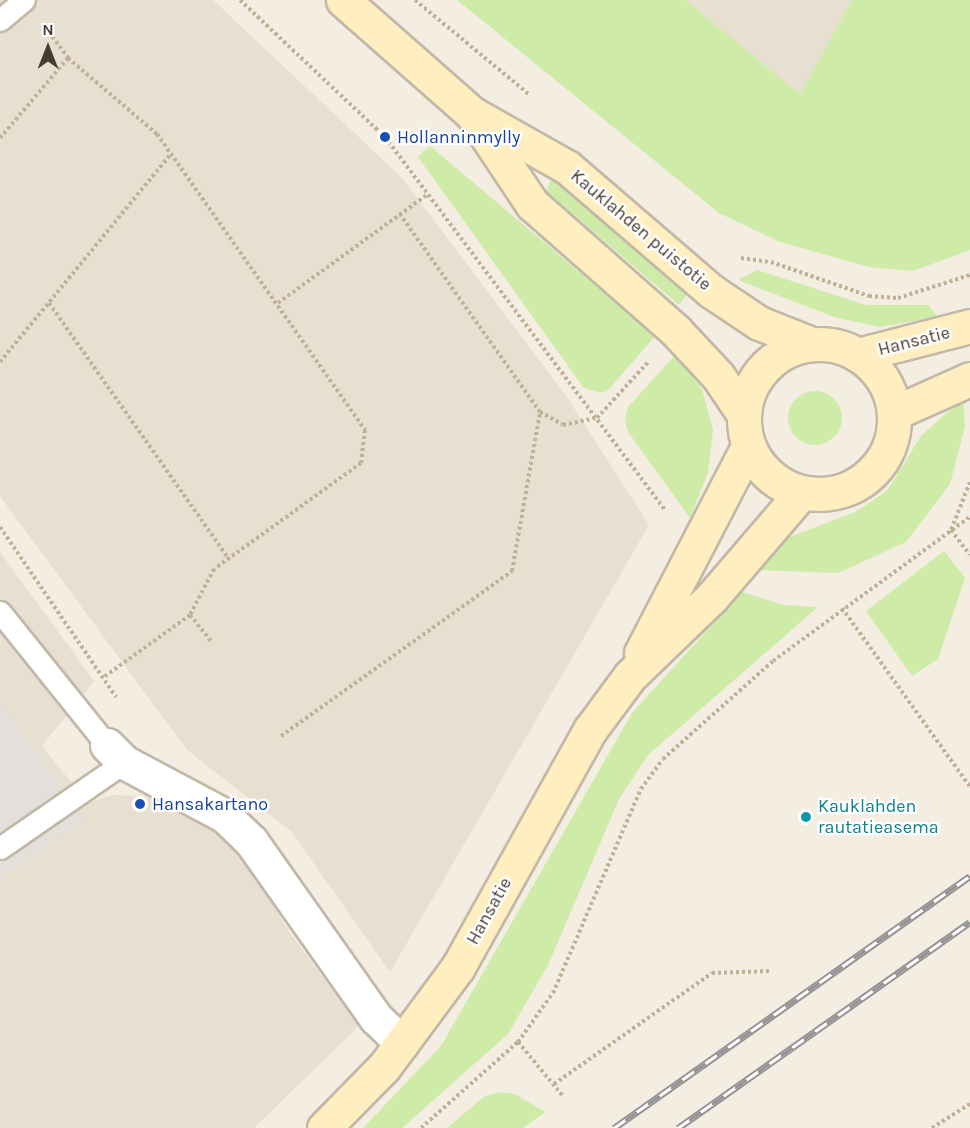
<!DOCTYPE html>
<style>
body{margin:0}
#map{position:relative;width:970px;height:1128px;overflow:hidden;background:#f3ede2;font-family:Karla,sans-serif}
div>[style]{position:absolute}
.residential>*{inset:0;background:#e7dfd0}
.green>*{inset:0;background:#ceeba7}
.round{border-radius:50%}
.parking>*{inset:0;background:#e3e0dc}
.path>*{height:4px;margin-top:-2px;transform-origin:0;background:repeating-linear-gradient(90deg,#c1b095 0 3px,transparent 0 6px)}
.roads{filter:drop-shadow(2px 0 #c2b8a7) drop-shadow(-2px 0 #c2b8a7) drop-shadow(0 2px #c2b8a7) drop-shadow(0 -2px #c2b8a7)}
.lane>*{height:21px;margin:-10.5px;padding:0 10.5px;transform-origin:10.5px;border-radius:10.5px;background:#fff}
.street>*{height:33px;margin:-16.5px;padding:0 16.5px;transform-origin:16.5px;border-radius:16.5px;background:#fff}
.secondary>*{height:33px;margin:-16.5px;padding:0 16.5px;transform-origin:16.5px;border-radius:16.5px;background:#ffeec0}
.secondary>.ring{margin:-16.5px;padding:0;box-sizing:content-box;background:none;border:33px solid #ffeec0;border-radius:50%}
.rail>*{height:7px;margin-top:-3.5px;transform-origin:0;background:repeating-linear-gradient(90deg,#fff 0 14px,#949494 0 28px);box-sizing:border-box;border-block:2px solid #949494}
.dots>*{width:16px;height:16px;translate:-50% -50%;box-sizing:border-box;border:3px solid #fff;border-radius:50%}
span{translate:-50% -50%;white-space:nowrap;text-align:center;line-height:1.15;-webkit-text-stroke:4.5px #fff;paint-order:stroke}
.transit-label{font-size:18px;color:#164399}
.left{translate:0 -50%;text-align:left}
.street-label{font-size:18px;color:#453d32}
.culture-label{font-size:18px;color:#0d838f}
.north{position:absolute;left:18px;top:18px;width:60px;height:60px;-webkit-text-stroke:4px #fff;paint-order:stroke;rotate:0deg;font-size:16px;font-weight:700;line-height:24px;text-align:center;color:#453d32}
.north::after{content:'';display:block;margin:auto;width:21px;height:27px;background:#453d32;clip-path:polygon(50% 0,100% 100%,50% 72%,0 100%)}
</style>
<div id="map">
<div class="residential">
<div style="clip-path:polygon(0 0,213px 0,401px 177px,567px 397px,649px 525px,390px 972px,291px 831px,187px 750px,0 496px)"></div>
<div style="clip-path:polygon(685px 0,852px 0,800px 94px)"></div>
<div style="clip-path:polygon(0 552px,94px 681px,42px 746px,88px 803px,112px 795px,145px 796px,183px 810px,235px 843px,290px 933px,359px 1026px,254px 1128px,0 1128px)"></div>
</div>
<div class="green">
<div style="clip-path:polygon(457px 0,685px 0,800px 94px,852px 0,970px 0,970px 250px,913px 271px,869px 267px,780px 242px,719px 213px)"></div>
<div style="clip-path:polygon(430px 146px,655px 336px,610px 388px,601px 393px,584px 388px,418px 157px)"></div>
<div style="clip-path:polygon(559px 177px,689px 292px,679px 305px,546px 191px,552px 178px)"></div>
<div style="clip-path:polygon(757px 270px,866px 305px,928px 305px,938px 317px,880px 327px,834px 317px,738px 280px)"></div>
<div style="clip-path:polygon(676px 354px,702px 389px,713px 430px,708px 473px,690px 518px,628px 432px,625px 420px,628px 407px)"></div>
<div class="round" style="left:788px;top:391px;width:54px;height:54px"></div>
<div style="clip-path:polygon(963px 398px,965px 426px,950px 484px,906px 542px,838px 573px,757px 570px,787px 538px,855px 512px,887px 491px,921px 436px)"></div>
<div style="clip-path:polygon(944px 551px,965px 578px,938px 659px,912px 676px,866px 611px)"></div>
<div style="clip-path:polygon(742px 592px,784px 605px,818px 607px,648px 755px,619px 799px,548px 965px,508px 1034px,402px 1128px,363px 1128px,441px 1046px,632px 713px)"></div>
<div style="clip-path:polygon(500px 1092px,515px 1094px,545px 1112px,523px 1128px,447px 1128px,485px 1096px)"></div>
</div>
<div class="parking">
<div style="clip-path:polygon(0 704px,86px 819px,0 879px)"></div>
</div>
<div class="path">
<div style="left:240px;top:0;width:199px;rotate:43.4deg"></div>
<div style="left:385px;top:137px;width:468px;rotate:53.1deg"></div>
<div style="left:415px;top:0;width:149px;rotate:39.6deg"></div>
<div style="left:45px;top:27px;width:39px;rotate:53deg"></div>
<div style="left:68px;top:58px;width:117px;rotate:40.5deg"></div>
<div style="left:157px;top:134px;width:362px;rotate:54.9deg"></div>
<div style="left:365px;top:430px;width:33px;rotate:97deg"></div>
<div style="left:361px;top:463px;width:181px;rotate:144.2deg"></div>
<div style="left:214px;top:569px;width:52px;rotate:117.6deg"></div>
<div style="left:190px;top:615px;width:105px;rotate:144.3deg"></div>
<div style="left:0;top:138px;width:105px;rotate:-49.6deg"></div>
<div style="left:741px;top:258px;width:30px;rotate:8deg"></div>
<div style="left:771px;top:262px;width:104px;rotate:19.1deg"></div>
<div style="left:869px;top:296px;width:29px;rotate:4deg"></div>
<div style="left:898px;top:298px;width:76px;rotate:-17.7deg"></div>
<div style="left:49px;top:303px;width:313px;rotate:54.9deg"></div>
<div style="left:278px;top:303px;width:185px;rotate:-36deg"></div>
<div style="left:0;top:362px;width:269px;rotate:-50.6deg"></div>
<div style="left:540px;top:412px;width:26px;rotate:29deg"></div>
<div style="left:563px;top:425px;width:35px;rotate:-12deg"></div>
<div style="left:597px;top:418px;width:76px;rotate:-47.7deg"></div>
<div style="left:970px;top:482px;width:52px;rotate:111.6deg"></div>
<div style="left:951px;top:530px;width:31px;rotate:53deg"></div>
<div style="left:0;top:527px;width:206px;rotate:55.7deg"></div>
<div style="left:842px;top:608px;width:220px;rotate:54.4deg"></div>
<div style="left:190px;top:615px;width:35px;rotate:51deg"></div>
<div style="left:281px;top:736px;width:284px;rotate:-35.5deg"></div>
<div style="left:512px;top:571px;width:161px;rotate:-80deg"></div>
<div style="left:540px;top:412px;width:242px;rotate:-125.3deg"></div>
<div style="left:518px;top:1042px;width:60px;rotate:-54.5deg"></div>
<div style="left:553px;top:993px;width:222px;rotate:-66.7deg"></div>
<div style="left:641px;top:789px;width:37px;rotate:-54deg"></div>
<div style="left:663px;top:759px;width:147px;rotate:-41.7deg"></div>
<div style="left:773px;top:661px;width:244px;rotate:-36.2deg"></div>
<div style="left:554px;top:1084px;width:193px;rotate:-35.1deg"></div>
<div style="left:712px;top:973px;width:59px;rotate:-1.9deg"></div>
<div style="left:421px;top:1128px;width:130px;rotate:-41.6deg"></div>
<div style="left:518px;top:1042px;width:69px;rotate:50.3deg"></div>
<div style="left:932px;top:1128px;width:45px;rotate:-32.3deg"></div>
</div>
<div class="roads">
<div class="lane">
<div style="left:0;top:20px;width:31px;rotate:-40deg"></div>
<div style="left:0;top:612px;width:171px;rotate:51.2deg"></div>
<div style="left:0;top:848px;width:151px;rotate:-34.7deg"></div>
</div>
<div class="street">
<div style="left:107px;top:745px;width:24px;rotate:45deg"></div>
<div style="left:124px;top:762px;width:115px;rotate:28.1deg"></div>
<div style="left:225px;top:816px;width:36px;rotate:44deg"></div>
<div style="left:251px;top:841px;width:217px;rotate:54.8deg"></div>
<div style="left:376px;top:1018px;width:36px;rotate:44deg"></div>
</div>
<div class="secondary">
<div style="left:343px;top:0;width:171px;rotate:41.4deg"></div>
<div style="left:471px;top:113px;width:110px;rotate:29.4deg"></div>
<div style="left:567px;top:167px;width:190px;rotate:40.7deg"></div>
<div style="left:711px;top:291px;width:58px;rotate:33.7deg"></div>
<div style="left:759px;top:323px;width:57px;rotate:21.6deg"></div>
<div style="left:476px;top:120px;width:101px;rotate:56.3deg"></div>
<div style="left:532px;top:204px;width:192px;rotate:41.4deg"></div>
<div style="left:676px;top:331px;width:62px;rotate:47deg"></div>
<div style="left:718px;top:376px;width:45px;rotate:56deg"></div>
<div class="ring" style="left:744px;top:344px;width:117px;height:117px"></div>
<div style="left:858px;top:355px;width:116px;rotate:-14.5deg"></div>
<div style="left:894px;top:413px;width:83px;rotate:-24.1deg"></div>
<div style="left:641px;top:653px;width:232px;rotate:-62.6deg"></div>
<div style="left:324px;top:1128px;width:86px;rotate:-45.5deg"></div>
<div style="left:384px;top:1067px;width:124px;rotate:-53.5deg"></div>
<div style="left:458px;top:967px;width:271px;rotate:-60.9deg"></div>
<div style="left:590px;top:730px;width:67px;rotate:-53.5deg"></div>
<div style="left:630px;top:676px;width:114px;rotate:-43.9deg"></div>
<div style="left:712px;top:597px;width:137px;rotate:-49.4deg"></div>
</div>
</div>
<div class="rail">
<div style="left:614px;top:1128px;width:436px;rotate:-35.3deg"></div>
<div style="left:678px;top:1128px;width:357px;rotate:-35.2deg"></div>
</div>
<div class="dots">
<div style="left:385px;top:137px;background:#1a4fb4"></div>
<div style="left:140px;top:804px;background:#1a4fb4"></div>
<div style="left:806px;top:817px;background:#0f9aa8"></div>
</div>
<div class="transit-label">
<span class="left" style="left:397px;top:137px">Hollanninmylly</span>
<span class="left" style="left:152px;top:804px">Hansakartano</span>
</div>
<div class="street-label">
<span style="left:641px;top:230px;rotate:40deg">Kauklahden puistotie</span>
<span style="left:914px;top:341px;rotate:-14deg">Hansatie</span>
<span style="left:489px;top:911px;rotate:-61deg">Hansatie</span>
</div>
<div class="culture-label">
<span class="left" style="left:818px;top:817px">Kauklahden<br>rautatieasema</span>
</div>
<div class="north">N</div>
</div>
